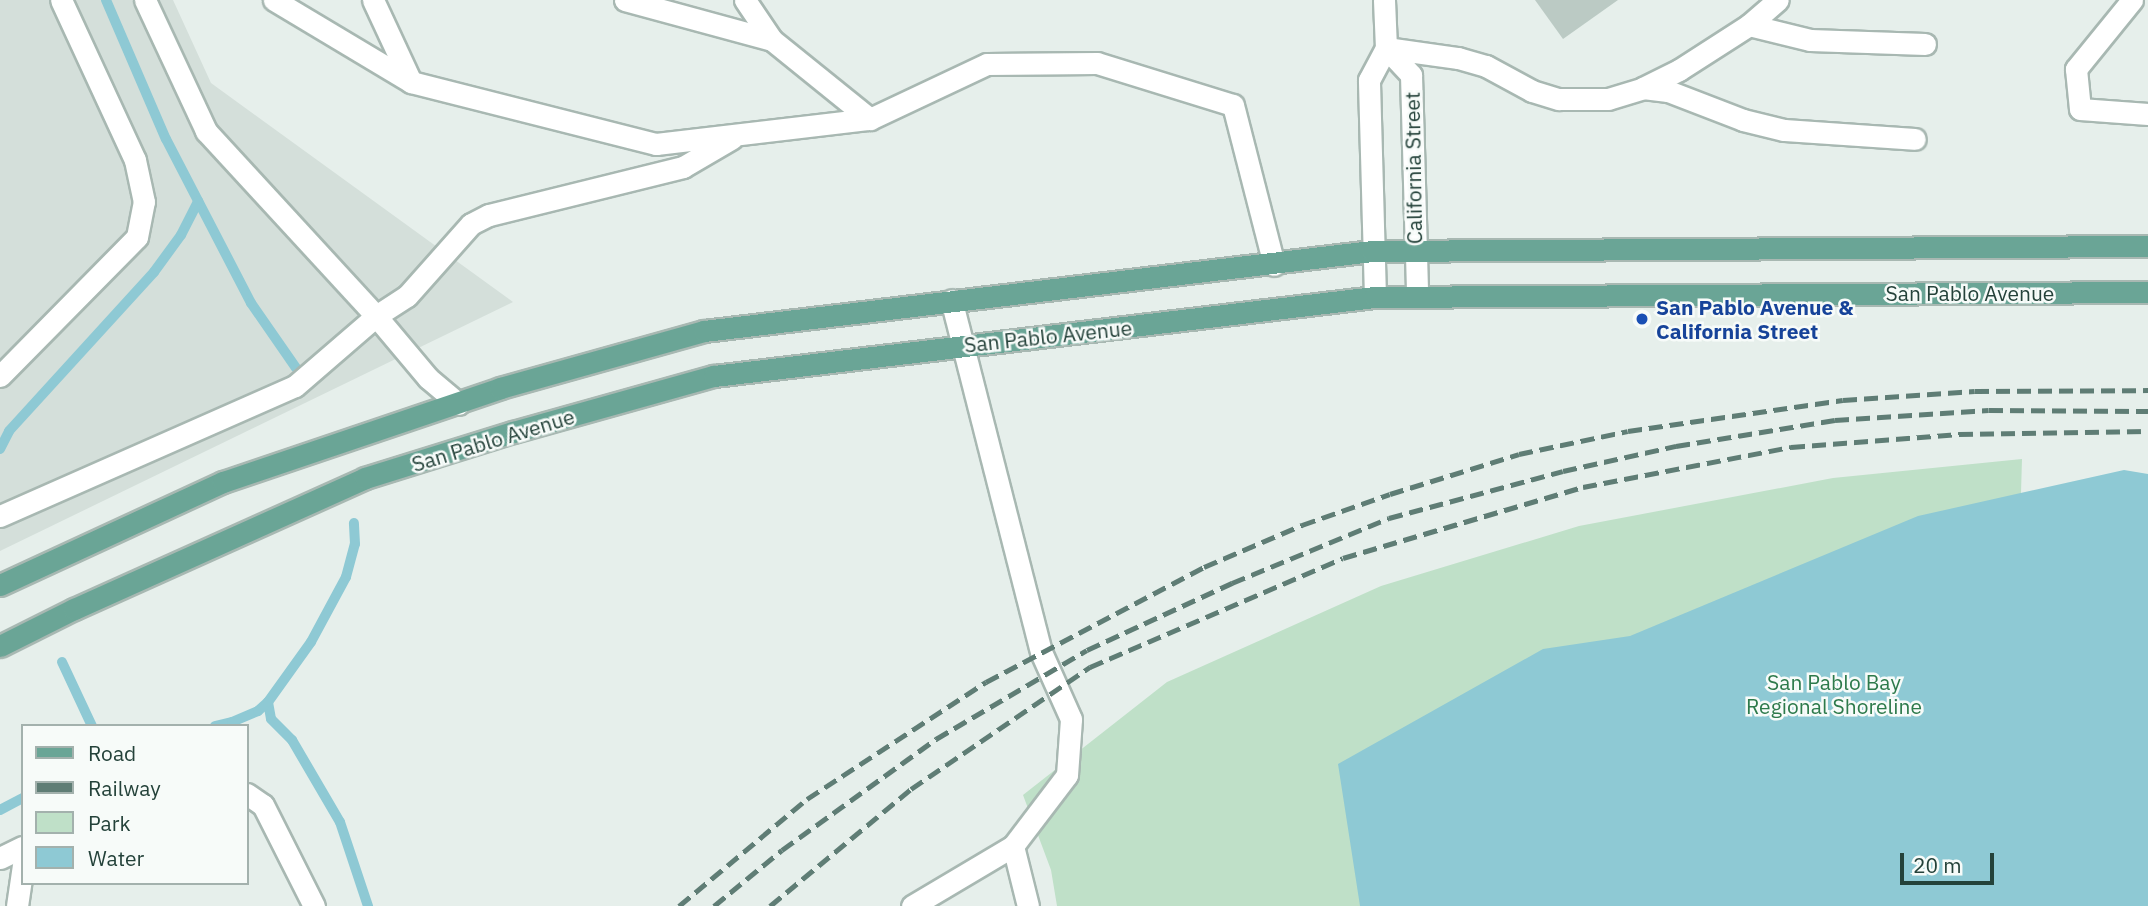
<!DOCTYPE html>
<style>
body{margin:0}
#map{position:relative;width:2148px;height:906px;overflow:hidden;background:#e6efeb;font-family:"IBM Plex Sans",sans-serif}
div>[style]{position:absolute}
.built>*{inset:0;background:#d4dfda}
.green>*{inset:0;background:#bfe0c8}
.water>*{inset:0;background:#8ec9d4}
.stream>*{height:10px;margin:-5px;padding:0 5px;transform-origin:5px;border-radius:5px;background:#8ec9d4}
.building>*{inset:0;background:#bbcac4}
.roads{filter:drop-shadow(2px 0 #a8b8b2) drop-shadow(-2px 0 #a8b8b2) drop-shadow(0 2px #a8b8b2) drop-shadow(0 -2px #a8b8b2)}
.minor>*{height:21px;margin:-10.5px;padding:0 10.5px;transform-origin:10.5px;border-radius:10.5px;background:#fff}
.major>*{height:21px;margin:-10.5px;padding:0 10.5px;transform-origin:10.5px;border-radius:10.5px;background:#6aa596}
.rail>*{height:5px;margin-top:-2.5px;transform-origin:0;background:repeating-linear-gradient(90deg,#5f7d75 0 14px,transparent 0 21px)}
.dots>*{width:19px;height:19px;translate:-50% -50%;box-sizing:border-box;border:4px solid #f7fbf9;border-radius:50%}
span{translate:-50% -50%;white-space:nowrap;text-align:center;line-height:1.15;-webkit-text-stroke:5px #f7fbf9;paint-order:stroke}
.street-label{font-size:21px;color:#24423a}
.transit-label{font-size:21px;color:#164399;font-weight:700}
.left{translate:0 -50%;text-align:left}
.park-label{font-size:21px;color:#2d7a4b}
.legend{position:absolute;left:21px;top:724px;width:228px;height:161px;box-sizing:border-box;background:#f7fbf9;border:2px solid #a3b1ad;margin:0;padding:9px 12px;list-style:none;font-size:21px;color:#24423a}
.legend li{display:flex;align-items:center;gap:14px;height:35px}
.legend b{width:35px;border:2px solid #a3b1ad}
.scale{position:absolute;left:1900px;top:853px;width:94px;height:32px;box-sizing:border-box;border:4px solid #24423a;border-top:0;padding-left:9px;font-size:21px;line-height:24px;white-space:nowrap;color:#24423a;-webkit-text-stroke:5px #f7fbf9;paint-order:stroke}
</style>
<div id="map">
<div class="built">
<div style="clip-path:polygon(0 0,173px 0,211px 83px,513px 302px,0 551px)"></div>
</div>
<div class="green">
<div style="clip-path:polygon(2022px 459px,2021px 493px,2076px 906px,1057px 906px,1051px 870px,1023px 795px,1167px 682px,1381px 586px,1579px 526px,1833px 478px)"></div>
</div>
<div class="water">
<div style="clip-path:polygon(2124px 470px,2148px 474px,2148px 906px,1360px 906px,1338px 764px,1543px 649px,1630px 636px,1918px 516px)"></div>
</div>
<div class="stream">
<div style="left:106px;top:0;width:151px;rotate:66.7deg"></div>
<div style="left:166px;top:139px;width:185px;rotate:62.6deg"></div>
<div style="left:251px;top:303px;width:79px;rotate:55.3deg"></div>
<div style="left:0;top:449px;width:20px;rotate:-63deg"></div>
<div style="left:9px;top:431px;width:215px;rotate:-47.6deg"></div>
<div style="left:154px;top:272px;width:46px;rotate:-53.9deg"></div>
<div style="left:181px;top:235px;width:38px;rotate:-63deg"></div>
<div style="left:62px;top:662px;width:71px;rotate:64.9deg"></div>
<div style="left:268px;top:702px;width:17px;rotate:80deg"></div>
<div style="left:271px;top:719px;width:30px;rotate:45deg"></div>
<div style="left:292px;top:740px;width:95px;rotate:59.7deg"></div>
<div style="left:340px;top:822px;width:89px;rotate:71.6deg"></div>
<div style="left:215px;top:726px;width:17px;rotate:-13deg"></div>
<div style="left:232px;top:722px;width:28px;rotate:-23deg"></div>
<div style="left:258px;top:711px;width:13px;rotate:-42deg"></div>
<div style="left:268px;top:702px;width:74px;rotate:-54.4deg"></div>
<div style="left:311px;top:642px;width:74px;rotate:-61.7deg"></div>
<div style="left:346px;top:577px;width:34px;rotate:-75deg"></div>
<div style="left:355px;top:544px;width:21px;rotate:-93deg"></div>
<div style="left:0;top:810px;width:26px;rotate:-28deg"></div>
</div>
<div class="building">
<div style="clip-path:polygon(1535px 0,1618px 0,1563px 39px)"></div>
</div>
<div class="roads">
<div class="minor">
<div style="left:145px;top:0;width:145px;rotate:65deg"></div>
<div style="left:206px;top:131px;width:251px;rotate:47.4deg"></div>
<div style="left:376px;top:316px;width:81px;rotate:50deg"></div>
<div style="left:428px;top:378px;width:40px;rotate:40deg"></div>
<div style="left:274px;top:0;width:160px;rotate:30.9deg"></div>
<div style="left:411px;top:82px;width:253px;rotate:14.2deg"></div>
<div style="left:656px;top:144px;width:215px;rotate:-6.7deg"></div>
<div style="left:870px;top:119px;width:129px;rotate:-25.2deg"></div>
<div style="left:987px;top:64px;width:110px;rotate:-0.5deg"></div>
<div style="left:1097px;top:63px;width:142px;rotate:17.2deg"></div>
<div style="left:1233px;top:105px;width:165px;rotate:75.6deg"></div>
<div style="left:373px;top:0;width:90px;rotate:65.1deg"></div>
<div style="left:625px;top:0;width:152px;rotate:15.2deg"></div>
<div style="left:745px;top:0;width:48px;rotate:56deg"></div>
<div style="left:772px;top:40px;width:126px;rotate:38.9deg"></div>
<div style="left:2132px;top:0;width:89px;rotate:129.1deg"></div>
<div style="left:2076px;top:69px;width:40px;rotate:84.3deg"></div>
<div style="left:2080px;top:109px;width:68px;rotate:4.2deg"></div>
<div style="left:1749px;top:25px;width:63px;rotate:13.8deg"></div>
<div style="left:1810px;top:40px;width:115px;rotate:2deg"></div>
<div style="left:1386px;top:48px;width:73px;rotate:7.9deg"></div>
<div style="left:1458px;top:58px;width:29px;rotate:16deg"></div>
<div style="left:1486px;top:66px;width:52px;rotate:28.5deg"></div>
<div style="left:1532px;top:91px;width:28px;rotate:17deg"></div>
<div style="left:1559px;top:99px;width:49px"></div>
<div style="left:1608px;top:99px;width:37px;rotate:-17deg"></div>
<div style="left:1643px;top:88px;width:40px;rotate:-26.6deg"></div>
<div style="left:1679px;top:70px;width:83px;rotate:-32.7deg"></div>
<div style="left:1749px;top:25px;width:38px;rotate:-41deg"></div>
<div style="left:1386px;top:48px;width:37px;rotate:47deg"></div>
<div style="left:1411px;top:75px;width:221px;rotate:88.4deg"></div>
<div style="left:1643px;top:88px;width:25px;rotate:7deg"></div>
<div style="left:1668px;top:91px;width:80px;rotate:21.1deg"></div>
<div style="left:1743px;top:120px;width:42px;rotate:13.7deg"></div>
<div style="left:1784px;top:130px;width:131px;rotate:3.9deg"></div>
<div style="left:1375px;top:297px;width:217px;rotate:-91.6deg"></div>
<div style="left:1369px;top:80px;width:36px;rotate:-62deg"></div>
<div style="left:1386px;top:48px;width:48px;rotate:-92.4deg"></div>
<div style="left:0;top:376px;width:195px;rotate:-45.4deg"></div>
<div style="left:137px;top:237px;width:36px;rotate:-79deg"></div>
<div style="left:144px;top:202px;width:43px;rotate:-102.1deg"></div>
<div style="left:135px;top:160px;width:176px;rotate:-114.8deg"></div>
<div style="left:0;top:516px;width:322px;rotate:-23.8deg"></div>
<div style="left:295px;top:386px;width:107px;rotate:-40.8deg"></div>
<div style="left:376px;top:316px;width:37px;rotate:-33deg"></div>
<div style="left:407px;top:296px;width:96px;rotate:-48.4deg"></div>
<div style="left:471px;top:224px;width:20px;rotate:-27deg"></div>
<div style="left:489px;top:215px;width:200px;rotate:-13.9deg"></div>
<div style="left:683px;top:167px;width:56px;rotate:-30.3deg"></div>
<div style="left:247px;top:794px;width:19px;rotate:35deg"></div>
<div style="left:263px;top:805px;width:113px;rotate:63.2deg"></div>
<div style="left:1013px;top:846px;width:62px;rotate:76deg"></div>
<div style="left:0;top:858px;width:25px;rotate:-26deg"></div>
<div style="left:17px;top:906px;width:41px;rotate:-81.7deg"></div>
<div style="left:912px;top:906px;width:117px;rotate:-30.7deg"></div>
<div style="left:1013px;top:846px;width:89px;rotate:-52.7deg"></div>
<div style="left:1067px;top:775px;width:56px;rotate:-85.9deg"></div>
<div style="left:1071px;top:719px;width:73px;rotate:-114.1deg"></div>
<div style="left:1041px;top:652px;width:363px;rotate:-104.3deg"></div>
</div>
<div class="major">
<div style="left:0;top:585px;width:246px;rotate:-24.8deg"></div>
<div style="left:223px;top:482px;width:293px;rotate:-18.7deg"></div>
<div style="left:500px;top:388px;width:212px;rotate:-15.6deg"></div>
<div style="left:704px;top:331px;width:673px;rotate:-6.83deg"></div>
<div style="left:1372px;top:251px;width:776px;rotate:-0.37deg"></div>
<div style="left:0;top:646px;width:83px;rotate:-26.6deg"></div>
<div style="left:74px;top:609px;width:319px;rotate:-24.2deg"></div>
<div style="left:365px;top:478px;width:155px;rotate:-17.3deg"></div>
<div style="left:513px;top:432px;width:209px;rotate:-15.6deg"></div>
<div style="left:714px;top:376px;width:666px;rotate:-6.82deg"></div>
<div style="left:1375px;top:297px;width:773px;rotate:-0.37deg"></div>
</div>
</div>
<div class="rail">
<div style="left:679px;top:906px;width:167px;rotate:-39.9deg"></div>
<div style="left:807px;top:799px;width:214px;rotate:-33.2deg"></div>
<div style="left:986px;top:682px;width:246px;rotate:-27.8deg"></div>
<div style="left:1204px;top:567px;width:107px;rotate:-23.2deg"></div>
<div style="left:1302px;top:525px;width:93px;rotate:-19.4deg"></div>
<div style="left:1390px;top:494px;width:135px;rotate:-17.2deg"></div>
<div style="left:1519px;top:454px;width:111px;rotate:-11.9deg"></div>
<div style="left:1628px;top:431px;width:217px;rotate:-8.2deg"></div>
<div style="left:1843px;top:400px;width:132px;rotate:-3.9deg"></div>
<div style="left:1975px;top:391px;width:173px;rotate:-0.3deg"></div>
<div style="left:714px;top:906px;width:88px;rotate:-39.5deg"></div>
<div style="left:782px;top:850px;width:190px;rotate:-35.8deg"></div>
<div style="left:936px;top:739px;width:175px;rotate:-30.5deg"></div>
<div style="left:1087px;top:650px;width:160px;rotate:-24.8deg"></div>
<div style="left:1232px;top:583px;width:170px;rotate:-22.5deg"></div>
<div style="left:1389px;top:518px;width:180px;rotate:-15.1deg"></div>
<div style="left:1563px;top:471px;width:116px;rotate:-12.5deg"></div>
<div style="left:1676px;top:446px;width:161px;rotate:-9.3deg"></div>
<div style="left:1835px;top:420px;width:154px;rotate:-3.7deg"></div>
<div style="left:1989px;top:410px;width:159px;rotate:0.4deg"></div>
<div style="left:770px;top:906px;width:183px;rotate:-39.7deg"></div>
<div style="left:911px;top:789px;width:217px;rotate:-34.3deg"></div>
<div style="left:1090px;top:667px;width:275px;rotate:-23.3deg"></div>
<div style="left:1343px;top:558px;width:250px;rotate:-16.5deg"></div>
<div style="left:1583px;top:487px;width:212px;rotate:-10.9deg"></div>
<div style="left:1791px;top:447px;width:169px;rotate:-4.4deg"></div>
<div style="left:1959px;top:434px;width:189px;rotate:-0.9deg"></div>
</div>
<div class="dots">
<div style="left:1642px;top:319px;background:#1a4fb4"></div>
</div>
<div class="street-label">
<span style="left:1413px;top:168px;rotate:-91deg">California Street</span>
<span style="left:1970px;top:293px">San Pablo Avenue</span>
<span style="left:1048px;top:336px;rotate:-6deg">San Pablo Avenue</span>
<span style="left:493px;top:440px;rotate:-17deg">San Pablo Avenue</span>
</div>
<div class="transit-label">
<span class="left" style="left:1656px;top:319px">San Pablo Avenue &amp;<br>California Street</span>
</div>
<div class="park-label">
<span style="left:1834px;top:694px">San Pablo Bay<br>Regional Shoreline</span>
</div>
<ul class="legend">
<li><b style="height:9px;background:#6aa596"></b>Road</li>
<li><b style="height:9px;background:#5f7d75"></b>Railway</li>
<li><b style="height:19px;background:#bfe0c8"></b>Park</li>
<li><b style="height:19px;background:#8ec9d4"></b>Water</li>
</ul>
<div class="scale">20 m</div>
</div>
